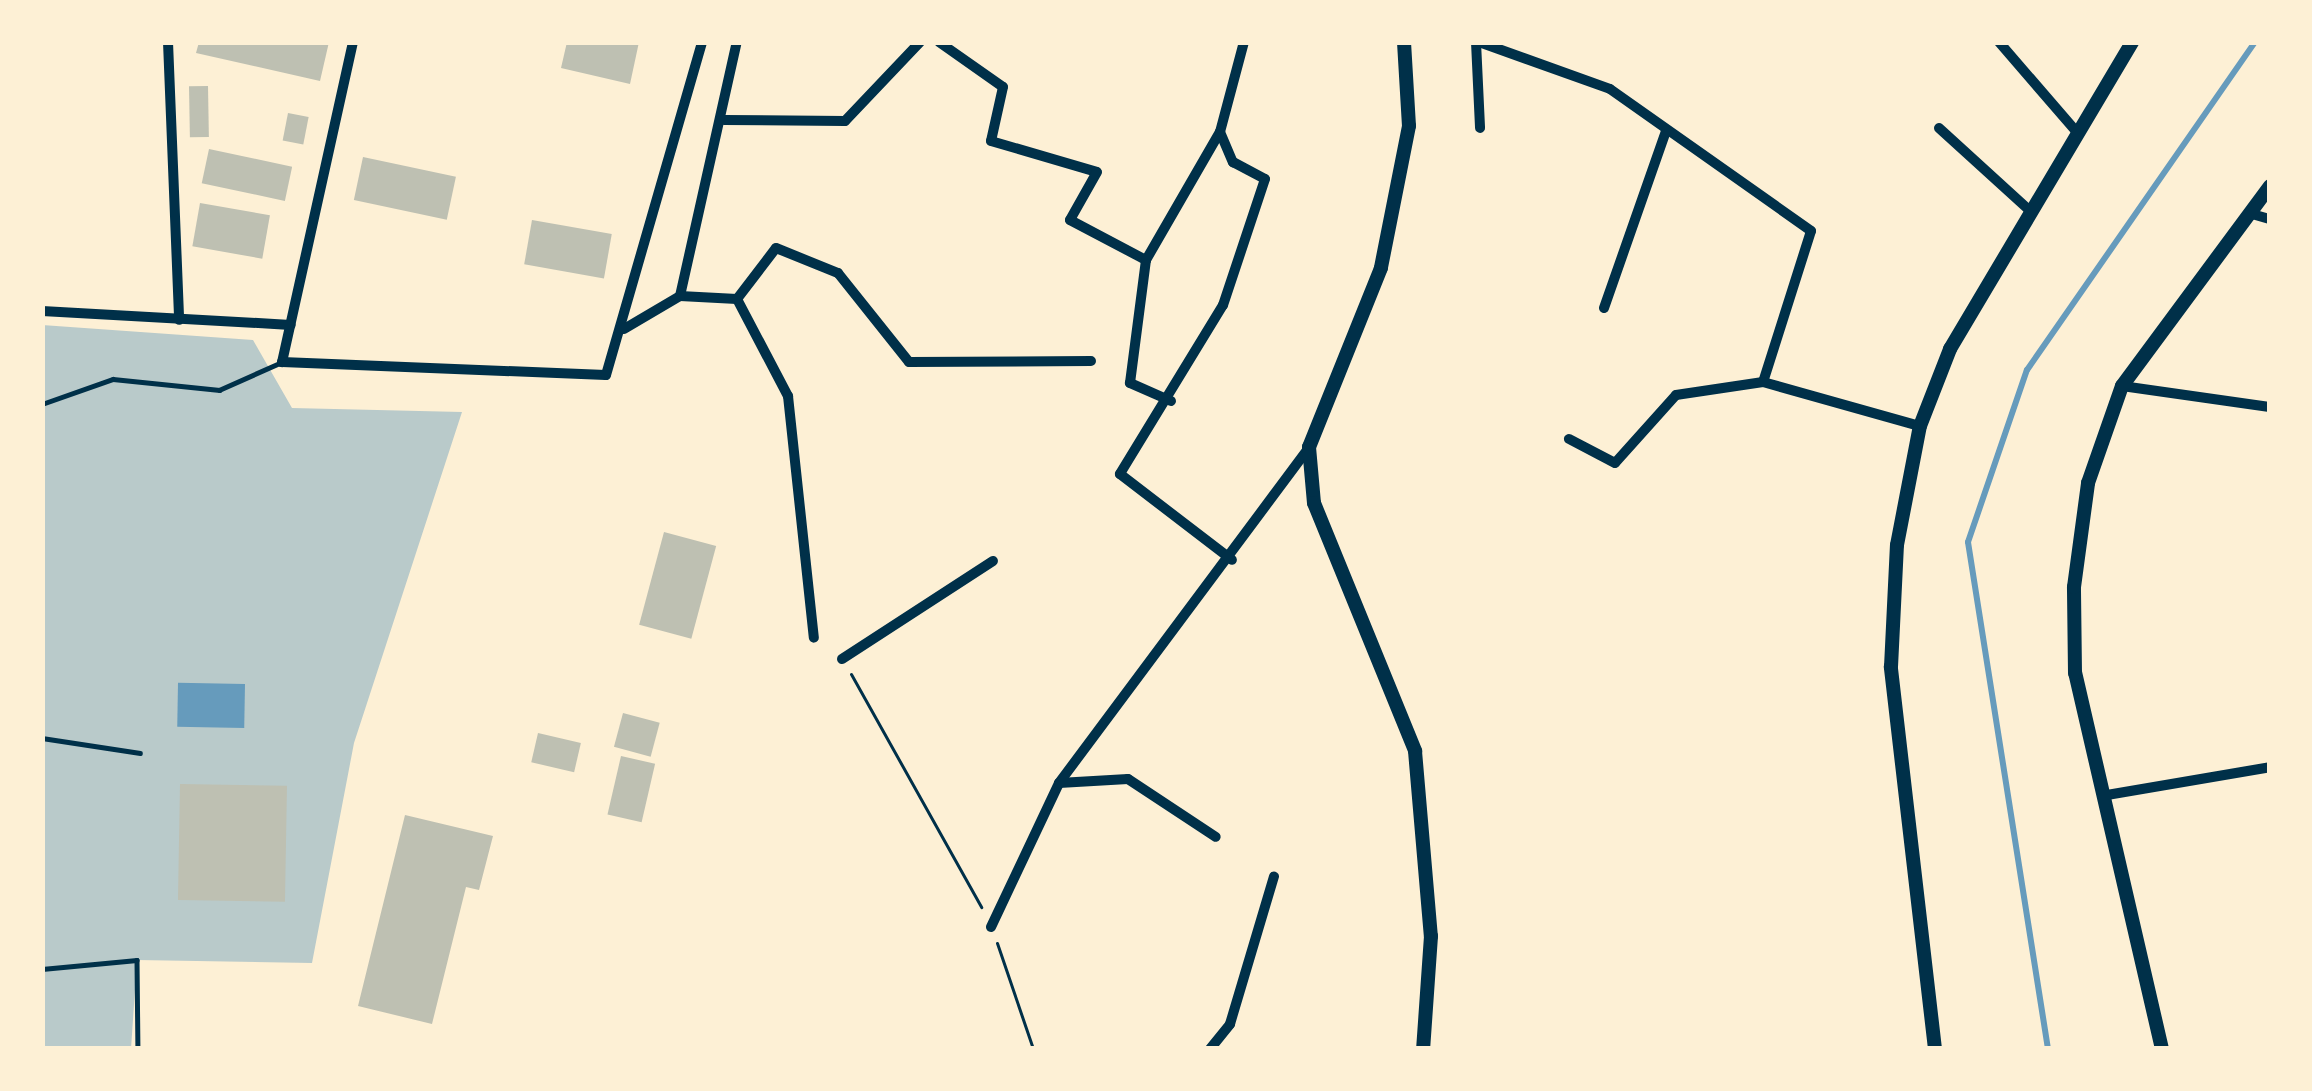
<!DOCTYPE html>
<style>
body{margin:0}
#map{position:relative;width:2312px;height:1091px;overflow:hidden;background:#fdf0d5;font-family:Mulish,sans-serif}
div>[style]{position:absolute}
.green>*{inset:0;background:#b9caca}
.water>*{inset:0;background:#669bbc;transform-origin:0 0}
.stream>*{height:6px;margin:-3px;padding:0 3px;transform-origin:3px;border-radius:3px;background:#669bbc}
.building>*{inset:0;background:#bec0b2;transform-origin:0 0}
.path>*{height:3px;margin:-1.5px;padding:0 1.5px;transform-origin:1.5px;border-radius:1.5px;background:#003049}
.service>*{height:4.5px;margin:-2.25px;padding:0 2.25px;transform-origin:2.25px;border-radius:2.25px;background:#003049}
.minor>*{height:10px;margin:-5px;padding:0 5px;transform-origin:5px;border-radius:5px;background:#003049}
.tertiary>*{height:14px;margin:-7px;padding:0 7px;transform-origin:7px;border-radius:7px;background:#003049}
span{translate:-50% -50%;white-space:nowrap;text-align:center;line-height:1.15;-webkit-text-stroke:9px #fdf0d5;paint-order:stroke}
.frame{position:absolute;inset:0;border:45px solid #fdf0d5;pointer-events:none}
</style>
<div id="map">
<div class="green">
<div style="clip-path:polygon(42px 325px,253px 340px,292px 408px,462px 412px,354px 743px,312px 963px,137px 960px,131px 1049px,42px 1049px)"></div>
</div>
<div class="water">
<div style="left:245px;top:684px;width:44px;height:67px;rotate:91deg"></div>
</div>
<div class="stream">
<div style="left:2048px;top:1049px;width:513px;rotate:-98.97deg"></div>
<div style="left:1968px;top:542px;width:182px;rotate:-71.1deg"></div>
<div style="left:2027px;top:370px;width:399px;rotate:-55.2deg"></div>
</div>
<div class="building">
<div style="clip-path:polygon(199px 42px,329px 42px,320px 81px,196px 53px)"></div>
<div style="clip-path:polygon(567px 42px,639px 42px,630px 84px,561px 68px)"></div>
<div style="left:208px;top:86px;width:51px;height:19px;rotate:89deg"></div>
<div style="left:288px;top:113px;width:21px;height:28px;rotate:11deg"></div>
<div style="left:209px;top:149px;width:85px;height:35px;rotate:12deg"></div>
<div style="left:363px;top:157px;width:95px;height:44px;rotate:12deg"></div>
<div style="left:200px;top:203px;width:71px;height:44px;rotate:10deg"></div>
<div style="left:532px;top:220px;width:81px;height:45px;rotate:10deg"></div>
<div style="left:664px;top:532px;width:54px;height:96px;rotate:15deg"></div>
<div style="left:623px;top:713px;width:38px;height:35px;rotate:15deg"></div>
<div style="left:538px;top:733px;width:44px;height:30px;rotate:13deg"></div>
<div style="left:621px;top:756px;width:35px;height:60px;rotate:13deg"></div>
<div style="left:180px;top:784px;width:107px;height:116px;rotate:1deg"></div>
<div style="clip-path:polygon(405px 815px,493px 836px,479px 890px,466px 887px,432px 1024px,358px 1006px)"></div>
</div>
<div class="path">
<div style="left:851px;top:674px;width:267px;rotate:60.8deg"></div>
<div style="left:997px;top:943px;width:112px;rotate:71.2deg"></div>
</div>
<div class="service">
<div style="left:42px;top:404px;width:75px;rotate:-19.4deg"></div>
<div style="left:113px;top:379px;width:107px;rotate:5.9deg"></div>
<div style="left:219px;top:390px;width:69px;rotate:-24deg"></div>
<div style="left:42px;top:738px;width:99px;rotate:8.7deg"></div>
<div style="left:42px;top:969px;width:95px;rotate:-5.4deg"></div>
<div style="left:137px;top:960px;width:89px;rotate:89.4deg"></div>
</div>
<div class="minor">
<div style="left:168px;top:42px;width:278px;rotate:87.7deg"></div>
<div style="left:353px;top:42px;width:328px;rotate:102.5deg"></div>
<div style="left:282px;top:362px;width:324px;rotate:2.3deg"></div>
<div style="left:606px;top:375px;width:347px;rotate:-73.9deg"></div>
<div style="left:939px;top:42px;width:78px;rotate:35.1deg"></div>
<div style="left:1003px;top:87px;width:55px;rotate:102.5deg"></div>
<div style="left:991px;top:141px;width:110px;rotate:16.3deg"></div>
<div style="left:1097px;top:172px;width:55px;rotate:119.4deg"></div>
<div style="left:1070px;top:220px;width:86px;rotate:27.8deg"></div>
<div style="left:1476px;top:42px;width:86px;rotate:87.3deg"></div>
<div style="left:1479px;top:42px;width:139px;rotate:19.7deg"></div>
<div style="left:1610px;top:89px;width:246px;rotate:35.2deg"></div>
<div style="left:1811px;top:231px;width:158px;rotate:107.6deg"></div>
<div style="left:1763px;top:382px;width:88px;rotate:171.5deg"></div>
<div style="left:1676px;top:395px;width:91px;rotate:131.9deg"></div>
<div style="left:1615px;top:463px;width:52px;rotate:-152.4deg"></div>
<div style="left:1999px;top:42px;width:116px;rotate:49.2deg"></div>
<div style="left:724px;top:120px;width:121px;rotate:0.5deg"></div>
<div style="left:845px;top:121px;width:109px;rotate:-46.5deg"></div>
<div style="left:1939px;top:128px;width:119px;rotate:42.3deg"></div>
<div style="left:1220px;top:132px;width:33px;rotate:67deg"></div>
<div style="left:1233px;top:162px;width:36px;rotate:28deg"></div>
<div style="left:1265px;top:179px;width:133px;rotate:108.4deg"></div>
<div style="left:1223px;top:305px;width:198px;rotate:121.4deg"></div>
<div style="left:1120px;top:474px;width:141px;rotate:37.5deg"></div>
<div style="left:2252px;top:214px;width:19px;rotate:16deg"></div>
<div style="left:680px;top:296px;width:57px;rotate:3deg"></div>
<div style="left:737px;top:299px;width:110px;rotate:62.3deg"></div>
<div style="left:788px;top:396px;width:243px;rotate:83.9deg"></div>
<div style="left:737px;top:299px;width:64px;rotate:-52.6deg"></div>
<div style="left:776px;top:248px;width:67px;rotate:22deg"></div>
<div style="left:838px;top:273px;width:114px;rotate:51.4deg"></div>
<div style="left:909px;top:362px;width:182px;rotate:-0.3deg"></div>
<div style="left:1604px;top:308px;width:188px;rotate:-70.7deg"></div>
<div style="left:42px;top:311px;width:249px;rotate:3.2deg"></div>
<div style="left:624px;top:329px;width:65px;rotate:-30.5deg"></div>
<div style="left:680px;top:296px;width:260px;rotate:-77.4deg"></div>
<div style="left:1763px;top:382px;width:163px;rotate:15.7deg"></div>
<div style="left:2122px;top:386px;width:149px;rotate:8.1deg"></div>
<div style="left:1171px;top:401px;width:45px;rotate:-156.3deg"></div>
<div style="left:1130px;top:383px;width:124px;rotate:-82.6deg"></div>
<div style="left:1146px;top:260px;width:148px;rotate:-60deg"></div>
<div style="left:1220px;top:132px;width:93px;rotate:-75.1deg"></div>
<div style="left:842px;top:659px;width:180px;rotate:-33deg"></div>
<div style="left:1059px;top:783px;width:69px;rotate:-3.3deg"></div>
<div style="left:1128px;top:779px;width:105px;rotate:33.4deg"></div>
<div style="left:2107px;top:795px;width:165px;rotate:-9.7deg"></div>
<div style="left:991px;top:927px;width:159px;rotate:-64.7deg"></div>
<div style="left:1059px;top:783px;width:419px;rotate:-53.3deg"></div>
<div style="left:1210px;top:1049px;width:32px;rotate:-51deg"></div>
<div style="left:1230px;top:1024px;width:154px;rotate:-73.4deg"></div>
</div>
<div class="tertiary">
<div style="left:1404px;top:42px;width:84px;rotate:86.6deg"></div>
<div style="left:1409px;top:126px;width:145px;rotate:101.2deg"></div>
<div style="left:1381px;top:268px;width:193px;rotate:111.9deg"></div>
<div style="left:1309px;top:447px;width:56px;rotate:84.9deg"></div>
<div style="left:1314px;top:503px;width:268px;rotate:67.8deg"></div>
<div style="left:1415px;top:751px;width:186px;rotate:85.1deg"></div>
<div style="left:1431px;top:936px;width:113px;rotate:94deg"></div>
<div style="left:1935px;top:1049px;width:385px;rotate:-96.6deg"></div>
<div style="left:1891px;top:667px;width:122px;rotate:-87.2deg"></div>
<div style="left:1897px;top:545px;width:121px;rotate:-79.1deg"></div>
<div style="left:1920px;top:426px;width:83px;rotate:-68.7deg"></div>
<div style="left:1950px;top:349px;width:357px;rotate:-59.3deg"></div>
<div style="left:2162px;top:1049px;width:386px;rotate:-103deg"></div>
<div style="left:2075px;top:673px;width:86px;rotate:-90.7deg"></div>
<div style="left:2074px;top:587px;width:105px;rotate:-82.3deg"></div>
<div style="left:2088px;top:483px;width:103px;rotate:-70.7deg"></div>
<div style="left:2122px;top:386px;width:249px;rotate:-53.5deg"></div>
</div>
<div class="frame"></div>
</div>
